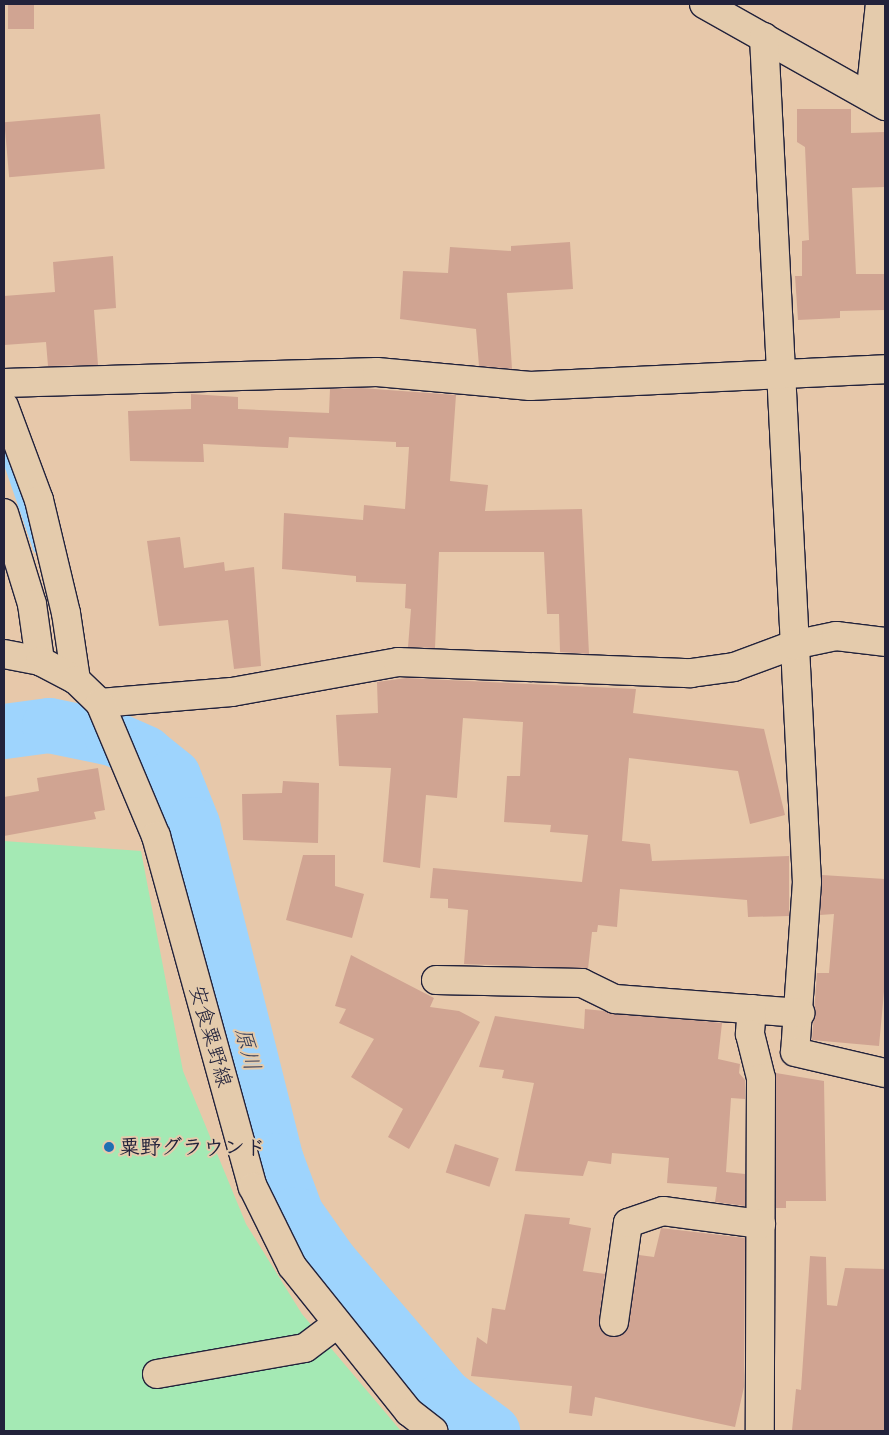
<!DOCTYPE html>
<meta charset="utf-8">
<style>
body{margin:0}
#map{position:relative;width:889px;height:1435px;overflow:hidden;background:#e7c8aa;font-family:Caveat,"Klee One",sans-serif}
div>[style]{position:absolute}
.green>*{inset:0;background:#a4e9b4}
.stream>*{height:9px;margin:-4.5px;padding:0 4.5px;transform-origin:4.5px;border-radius:4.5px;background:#9ed4fd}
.river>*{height:55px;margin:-27.5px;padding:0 27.5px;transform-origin:27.5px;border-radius:27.5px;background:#9ed4fd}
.building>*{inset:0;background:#d0a492;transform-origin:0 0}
.roads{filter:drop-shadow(1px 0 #22223b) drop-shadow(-1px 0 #22223b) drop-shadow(0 1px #22223b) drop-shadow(0 -1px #22223b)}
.street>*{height:28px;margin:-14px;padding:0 14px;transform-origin:14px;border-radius:14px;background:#e4cbac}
.secondary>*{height:28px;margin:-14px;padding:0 14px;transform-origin:14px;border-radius:14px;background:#e4cbac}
.dots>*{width:14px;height:14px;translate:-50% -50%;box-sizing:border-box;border:2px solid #e4cbac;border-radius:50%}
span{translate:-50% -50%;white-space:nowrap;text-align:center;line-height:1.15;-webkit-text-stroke:4px #e4cbac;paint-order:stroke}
.street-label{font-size:21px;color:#22223b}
.poi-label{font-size:21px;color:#22223b;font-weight:700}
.left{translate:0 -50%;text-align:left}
.water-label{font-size:22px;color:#353d58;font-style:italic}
.frame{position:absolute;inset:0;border:5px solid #22223b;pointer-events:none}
</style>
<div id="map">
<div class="green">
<div style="clip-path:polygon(4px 841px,141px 851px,183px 1071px,246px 1224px,302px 1314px,401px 1431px,4px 1431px)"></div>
</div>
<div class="stream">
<div style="left:4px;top:452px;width:102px;rotate:71deg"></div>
</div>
<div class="river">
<div style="left:4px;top:731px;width:45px;rotate:-7.6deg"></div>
<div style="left:49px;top:725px;width:64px;rotate:11.7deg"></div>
<div style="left:112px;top:738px;width:36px;rotate:24deg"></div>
<div style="left:145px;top:753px;width:36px;rotate:39deg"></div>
<div style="left:173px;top:776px;width:52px;rotate:68.4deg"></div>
<div style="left:192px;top:824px;width:346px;rotate:76deg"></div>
<div style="left:276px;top:1160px;width:58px;rotate:69.7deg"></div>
<div style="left:296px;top:1214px;width:59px;rotate:54.7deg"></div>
<div style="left:330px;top:1262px;width:177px;rotate:49.4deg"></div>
<div style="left:445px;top:1396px;width:59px;rotate:36.7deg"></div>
</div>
<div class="building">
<div style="left:8px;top:4px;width:26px;height:25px"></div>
<div style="clip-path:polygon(797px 109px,851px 109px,851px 133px,885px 132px,885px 187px,852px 188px,856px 274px,885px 274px,885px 310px,840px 311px,840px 318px,798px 320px,795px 276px,802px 276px,802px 241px,809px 240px,805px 147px,797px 142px)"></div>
<div style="left:100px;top:114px;width:55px;height:96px;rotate:85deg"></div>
<div style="clip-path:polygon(570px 242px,573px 289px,507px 293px,512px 369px,479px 366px,476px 329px,400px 319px,403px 271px,448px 273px,450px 247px,511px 251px,511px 246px)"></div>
<div style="clip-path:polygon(113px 256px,116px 308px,94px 310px,98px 365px,48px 366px,46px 342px,4px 345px,4px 296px,55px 292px,53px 262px)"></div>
<div style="clip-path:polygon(361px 388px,456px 395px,450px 481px,488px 485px,485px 511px,582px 509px,589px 654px,560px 652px,559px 614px,547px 614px,544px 552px,439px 552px,435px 648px,408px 647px,411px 609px,405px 608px,406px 584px,356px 582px,356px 576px,282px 569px,284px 513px,363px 520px,364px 505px,405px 509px,409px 447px,396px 447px,396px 442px,289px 437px,288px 448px,203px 444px,204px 462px,130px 461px,128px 411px,191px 409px,191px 394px,238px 397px,238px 409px,329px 413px,330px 389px)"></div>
<div style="clip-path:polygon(180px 537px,184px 568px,224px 562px,225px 571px,254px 567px,261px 666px,234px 669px,228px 620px,159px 626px,147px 541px)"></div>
<div style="clip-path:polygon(406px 678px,636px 689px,633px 713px,764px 729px,785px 815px,750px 824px,738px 771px,629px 758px,622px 841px,650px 844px,652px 861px,789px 856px,789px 916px,748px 917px,747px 900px,620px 889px,617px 927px,598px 925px,597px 932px,592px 932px,588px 969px,464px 964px,468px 910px,448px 908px,448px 899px,430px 898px,433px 868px,582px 882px,588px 835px,550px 832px,551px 825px,504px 822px,507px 776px,520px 776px,523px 722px,463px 718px,457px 798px,426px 795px,420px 868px,383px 862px,391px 768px,339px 766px,336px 715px,378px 713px,377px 682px)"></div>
<div style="clip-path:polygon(98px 768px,105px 810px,94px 812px,96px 819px,4px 836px,4px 797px,39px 791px,37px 778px)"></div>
<div style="clip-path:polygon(283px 781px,319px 783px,318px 843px,243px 840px,242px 794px,282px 793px)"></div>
<div style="clip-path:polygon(303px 855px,335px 855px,335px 886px,364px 894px,352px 938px,286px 920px)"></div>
<div style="clip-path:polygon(822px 875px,885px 879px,885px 981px,879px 1046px,812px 1040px,817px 973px,829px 973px,834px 914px,820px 915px)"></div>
<div style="clip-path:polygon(351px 955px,434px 998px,430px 1007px,459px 1011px,480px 1022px,409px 1149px,388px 1137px,403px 1109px,351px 1077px,374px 1039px,339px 1023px,346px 1009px,335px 1006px)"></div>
<div style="clip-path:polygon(585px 1009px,722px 1023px,718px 1059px,740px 1064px,739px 1073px,745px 1080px,745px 1099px,731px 1098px,726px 1172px,745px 1174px,745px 1206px,715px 1202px,717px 1187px,667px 1183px,669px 1158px,612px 1153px,611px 1164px,588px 1161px,583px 1176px,515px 1171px,534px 1083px,502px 1078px,504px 1070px,479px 1067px,495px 1016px,584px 1029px)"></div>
<div style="clip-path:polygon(776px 1073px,824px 1081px,826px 1201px,786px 1201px,786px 1208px,776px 1208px)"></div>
<div style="left:455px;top:1144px;width:46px;height:30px;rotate:18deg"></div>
<div style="clip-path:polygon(525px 1214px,570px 1218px,569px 1224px,591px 1228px,583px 1271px,605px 1274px,599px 1320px,604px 1334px,612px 1337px,627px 1331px,639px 1255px,654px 1257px,661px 1228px,745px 1238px,744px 1387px,735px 1427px,595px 1397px,592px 1416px,569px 1413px,572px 1386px,471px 1376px,477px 1337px,487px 1344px,492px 1308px,505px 1310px)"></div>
<div style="clip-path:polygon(810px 1256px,826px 1257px,827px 1305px,837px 1306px,845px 1268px,885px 1269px,885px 1431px,792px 1430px,796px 1389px,801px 1390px)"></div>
</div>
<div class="roads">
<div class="street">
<div style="left:704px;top:4px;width:208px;rotate:29.4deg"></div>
<div style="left:764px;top:37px;width:846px;rotate:87.09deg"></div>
<div style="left:807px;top:882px;width:170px;rotate:94deg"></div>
<div style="left:795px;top:1052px;width:92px;rotate:13.1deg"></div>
<div style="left:870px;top:97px;width:94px;rotate:-83.9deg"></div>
<div style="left:4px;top:383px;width:373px;rotate:-1.7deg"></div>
<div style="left:377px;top:372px;width:154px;rotate:5.2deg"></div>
<div style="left:530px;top:386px;width:355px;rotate:-2.7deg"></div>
<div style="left:4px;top:406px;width:100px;rotate:69.6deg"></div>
<div style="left:39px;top:500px;width:116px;rotate:76.6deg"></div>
<div style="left:66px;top:613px;width:68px;rotate:81.5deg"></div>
<div style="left:4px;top:513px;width:95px;rotate:72.9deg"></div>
<div style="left:32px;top:604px;width:58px;rotate:82deg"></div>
<div style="left:100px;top:703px;width:132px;rotate:-4.8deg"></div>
<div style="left:232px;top:692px;width:169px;rotate:-10.2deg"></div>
<div style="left:398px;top:662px;width:293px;rotate:2.2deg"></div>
<div style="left:691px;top:673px;width:43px;rotate:-7.9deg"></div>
<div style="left:734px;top:667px;width:63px;rotate:-20.4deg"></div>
<div style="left:793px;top:645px;width:44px;rotate:-11.8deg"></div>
<div style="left:836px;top:636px;width:49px;rotate:7deg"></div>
<div style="left:436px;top:980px;width:146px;rotate:1.2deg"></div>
<div style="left:582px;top:983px;width:37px;rotate:26deg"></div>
<div style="left:615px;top:999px;width:186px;rotate:4.3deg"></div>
<div style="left:752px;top:1009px;width:25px;rotate:95deg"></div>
<div style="left:750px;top:1034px;width:45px;rotate:76deg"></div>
<div style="left:761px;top:1078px;width:353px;rotate:90.2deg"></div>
<div style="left:614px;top:1322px;width:100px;rotate:-82deg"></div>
<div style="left:628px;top:1223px;width:37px;rotate:-19deg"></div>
<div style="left:663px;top:1211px;width:99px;rotate:7.6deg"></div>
</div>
<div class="secondary">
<div style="left:4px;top:654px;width:37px;rotate:11deg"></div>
<div style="left:40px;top:661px;width:41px;rotate:27.8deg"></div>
<div style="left:76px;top:680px;width:33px;rotate:44deg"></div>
<div style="left:100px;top:703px;width:144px;rotate:67.2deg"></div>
<div style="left:156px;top:836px;width:364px;rotate:74.6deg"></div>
<div style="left:253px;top:1187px;width:88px;rotate:63.7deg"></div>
<div style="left:292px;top:1266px;width:187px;rotate:51.3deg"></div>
<div style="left:409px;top:1412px;width:31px;rotate:38deg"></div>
<div style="left:157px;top:1374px;width:150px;rotate:-10deg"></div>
<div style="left:305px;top:1348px;width:39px;rotate:-37deg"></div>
</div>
</div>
<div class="dots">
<div style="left:109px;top:1147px;background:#1f6fb2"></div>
</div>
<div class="street-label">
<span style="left:211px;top:1036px;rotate:74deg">安食粟野線</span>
</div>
<div class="poi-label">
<span class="left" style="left:119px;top:1147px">粟野グラウンド</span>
</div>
<div class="water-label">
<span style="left:247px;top:1049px;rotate:75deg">原川</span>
</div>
<div class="frame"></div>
</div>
